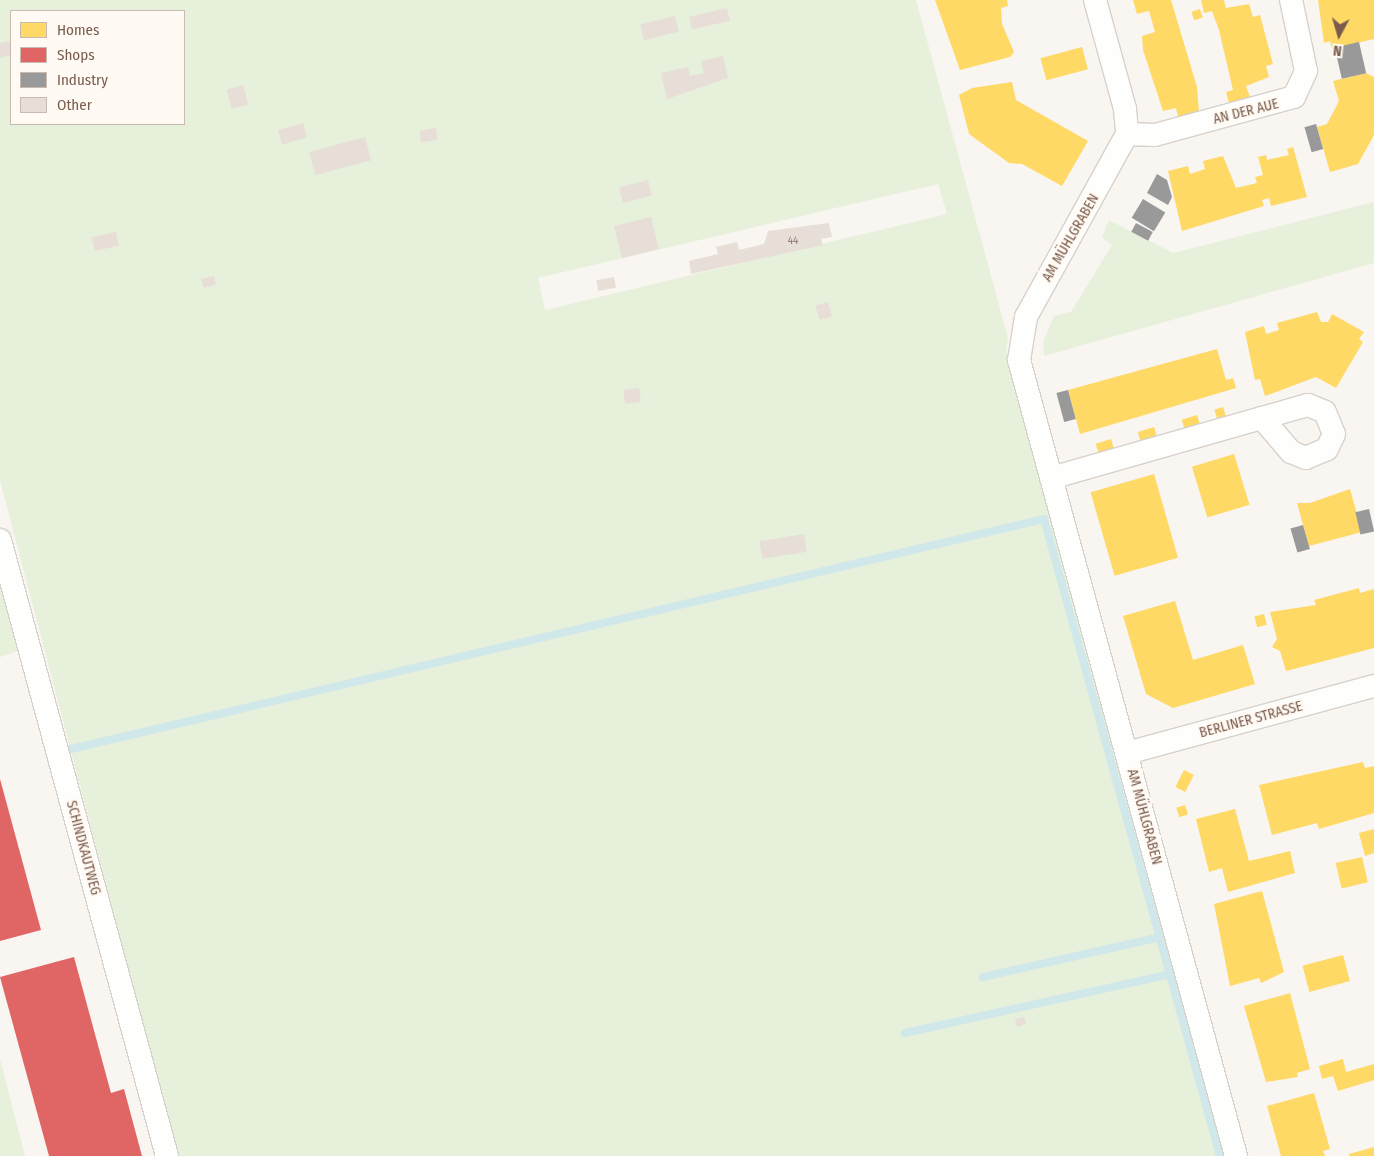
<!DOCTYPE html>
<meta charset="utf-8">
<style>
body{margin:0}
#map{position:relative;width:1374px;height:1156px;overflow:hidden;background:#f9f5f0;font-family:"Fira Sans Condensed",sans-serif}
div>[style]{position:absolute}
.green>*{inset:0;background:#e7f0db}
.homes>*{inset:0;background:#ffd966;transform-origin:0 0}
.shops>*{inset:0;background:#e06666}
.industry>*{inset:0;background:#999;transform-origin:0 0}
.stream>*{height:8px;margin:-4px;padding:0 4px;transform-origin:4px;border-radius:4px;background:#d0e8ea}
.building>*{inset:0;background:#e6ded7;transform-origin:0 0}
.roads{filter:drop-shadow(1px 0 #d7d1cb) drop-shadow(-1px 0 #d7d1cb) drop-shadow(0 1px #d7d1cb) drop-shadow(0 -1px #d7d1cb)}
.minor>*{height:22px;margin:-11px;padding:0 11px;transform-origin:11px;border-radius:11px;background:#fefefd}
span{translate:-50% -50%;white-space:nowrap;text-align:center;line-height:1.15;-webkit-text-stroke:5px #fffaf3;paint-order:stroke}
.number-label{font-size:11px;color:#977e72}
.number-label span{-webkit-text-stroke-width:0}
.street-label{font-size:14px;color:#7a5c4d}
.legend{position:absolute;left:10px;top:10px;width:175px;height:115px;box-sizing:border-box;background:#fffaf3;border:1px solid #cabbb1;margin:0;padding:6px 9px;list-style:none;font-size:15px;color:#7a5c4d}
.legend li{display:flex;align-items:center;gap:10px;height:25px}
.legend b{width:25px;border:1px solid #cabbb1}
.north{position:absolute;left:1314px;top:10px;width:50px;height:50px;-webkit-text-stroke:4px #fffaf3;paint-order:stroke;rotate:186deg;font-size:14px;font-weight:700;line-height:20px;text-align:center;color:#7a5c4d}
.north::after{content:'';display:block;margin:auto;width:18px;height:22px;background:#7a5c4d;clip-path:polygon(50% 0,100% 100%,50% 72%,0 100%)}
</style>
<div id="map">
<div class="green">
<div style="clip-path:polygon(evenodd,0 0,916px 0,1008px 338px,1006px 350px,1013px 381px,1224px 1156px,177px 1156px,0 480px,0 0,11px 11px,184px 11px,184px 124px,11px 124px,11px 11px,0 0,938px 184px,947px 214px,545px 310px,538px 278px,938px 184px)"></div>
<div style="clip-path:polygon(1374px 202px,1374px 263px,1044px 356px,1043px 342px,1054px 316px,1071px 312px,1112px 245px,1102px 237px,1109px 220px,1173px 253px)"></div>
<div style="clip-path:polygon(0 581px,19px 651px,0 657px)"></div>
<div style="clip-path:polygon(0 1059px,25px 1156px,0 1156px)"></div>
</div>
<div class="homes">
<div style="clip-path:polygon(935px 0,1007px 0,1008px 6px,1001px 8px,1002px 24px,1014px 52px,1010px 57px,960px 70px)"></div>
<div style="clip-path:polygon(1133px 0,1171px 0,1197px 87px,1199px 112px,1178px 117px,1176px 108px,1163px 111px,1143px 50px,1142px 36px,1155px 32px,1149px 11px,1137px 14px)"></div>
<div style="clip-path:polygon(1201px 0,1224px 0,1226px 8px,1249px 4px,1253px 17px,1260px 15px,1273px 64px,1266px 66px,1269px 77px,1246px 86px,1250px 97px,1229px 103px,1226px 92px,1233px 90px,1219px 30px,1212px 11px,1204px 13px)"></div>
<div style="clip-path:polygon(1318px 0,1374px 0,1374px 39px,1332px 49px,1330px 41px,1324px 43px)"></div>
<div style="left:1200px;top:9px;width:9px;height:9px;rotate:72deg"></div>
<div style="left:1082px;top:47px;width:23px;height:43px;rotate:75deg"></div>
<div style="clip-path:polygon(1366px 73px,1374px 77px,1374px 135px,1358px 164px,1330px 172px,1317px 127px,1327px 124px,1339px 101px,1333px 81px)"></div>
<div style="clip-path:polygon(1012px 82px,1016px 100px,1088px 141px,1062px 186px,1022px 164px,1009px 163px,969px 134px,959px 95px,972px 88px)"></div>
<div style="clip-path:polygon(1293px 147px,1307px 197px,1271px 206px,1269px 198px,1262px 200px,1264px 206px,1182px 231px,1168px 171px,1188px 166px,1190px 174px,1205px 169px,1203px 161px,1223px 156px,1236px 188px,1257px 183px,1255px 177px,1263px 175px,1258px 157px,1266px 155px,1267px 160px,1289px 155px,1287px 149px)"></div>
<div style="clip-path:polygon(1317px 312px,1321px 322px,1328px 322px,1332px 314px,1364px 332px,1359px 339px,1363px 342px,1336px 388px,1316px 377px,1265px 396px,1260px 379px,1255px 380px,1245px 332px,1264px 326px,1266px 334px,1279px 330px,1277px 323px)"></div>
<div style="clip-path:polygon(1217px 349px,1226px 380px,1233px 378px,1236px 388px,1080px 434px,1068px 390px)"></div>
<div style="left:1223px;top:407px;width:10px;height:9px;rotate:73deg"></div>
<div style="left:1197px;top:415px;width:10px;height:16px;rotate:73deg"></div>
<div style="left:1154px;top:427px;width:10px;height:17px;rotate:73deg"></div>
<div style="left:1111px;top:439px;width:10px;height:16px;rotate:73deg"></div>
<div style="left:1234px;top:454px;width:53px;height:44px;rotate:73deg"></div>
<div style="left:1154px;top:474px;width:87px;height:66px;rotate:74deg"></div>
<div style="clip-path:polygon(1350px 489px,1362px 532px,1309px 546px,1297px 503px,1310px 503px)"></div>
<div style="clip-path:polygon(1359px 588px,1360px 593px,1374px 589px,1374px 648px,1286px 671px,1280px 651px,1272px 647px,1277px 639px,1270px 612px,1316px 605px,1314px 600px)"></div>
<div style="clip-path:polygon(1175px 601px,1193px 660px,1243px 645px,1255px 684px,1173px 708px,1146px 694px,1123px 616px)"></div>
<div style="left:1264px;top:614px;width:11px;height:10px;rotate:75deg"></div>
<div style="clip-path:polygon(1363px 762px,1365px 768px,1374px 766px,1374px 813px,1319px 829px,1317px 823px,1272px 835px,1259px 785px)"></div>
<div style="left:1184px;top:770px;width:11px;height:19px;rotate:27deg"></div>
<div style="left:1185px;top:805px;width:10px;height:9px;rotate:73deg"></div>
<div style="clip-path:polygon(1235px 809px,1249px 861px,1290px 851px,1295px 873px,1228px 892px,1222px 868px,1209px 872px,1196px 819px)"></div>
<div style="clip-path:polygon(1374px 829px,1374px 853px,1365px 856px,1359px 833px)"></div>
<div style="left:1362px;top:857px;width:26px;height:27px;rotate:77deg"></div>
<div style="clip-path:polygon(1262px 891px,1284px 972px,1261px 983px,1259px 978px,1230px 986px,1214px 904px)"></div>
<div style="left:1343px;top:955px;width:27px;height:42px;rotate:75deg"></div>
<div style="clip-path:polygon(1290px 993px,1310px 1069px,1297px 1073px,1298px 1077px,1266px 1082px,1244px 1006px)"></div>
<div style="clip-path:polygon(1343px 1059px,1346px 1072px,1374px 1064px,1374px 1080px,1338px 1091px,1333px 1076px,1322px 1079px,1319px 1066px)"></div>
<div style="clip-path:polygon(1314px 1093px,1330px 1149px,1323px 1151px,1325px 1156px,1281px 1156px,1267px 1106px)"></div>
<div style="clip-path:polygon(1374px 1147px,1374px 1156px,1349px 1156px,1349px 1154px)"></div>
</div>
<div class="shops">
<div style="clip-path:polygon(0 779px,41px 930px,0 941px)"></div>
<div style="clip-path:polygon(74px 957px,111px 1093px,124px 1089px,142px 1156px,49px 1156px,0 977px)"></div>
</div>
<div class="industry">
<div style="left:1359px;top:42px;width:32px;height:25px;rotate:77deg"></div>
<div style="left:1316px;top:124px;width:26px;height:12px;rotate:74deg"></div>
<div style="clip-path:polygon(1157px 174px,1167px 180px,1172px 197px,1168px 205px,1147px 193px)"></div>
<div style="left:1143px;top:199px;width:26px;height:22px;rotate:31deg"></div>
<div style="left:1136px;top:223px;width:19px;height:10px;rotate:28deg"></div>
<div style="left:1068px;top:390px;width:30px;height:12px;rotate:75deg"></div>
<div style="left:1369px;top:509px;width:23px;height:14px;rotate:77deg"></div>
<div style="left:1303px;top:525px;width:25px;height:13px;rotate:74deg"></div>
</div>
<div class="stream">
<div style="left:71px;top:749px;width:1000px;rotate:-13.3deg"></div>
<div style="left:1044px;top:519px;width:661px;rotate:74.55deg"></div>
<div style="left:983px;top:977px;width:182px;rotate:-12.7deg"></div>
<div style="left:905px;top:1033px;width:272px;rotate:-12.5deg"></div>
</div>
<div class="building">
<div style="left:727px;top:8px;width:13px;height:39px;rotate:77deg"></div>
<div style="left:675px;top:16px;width:16px;height:36px;rotate:76deg"></div>
<div style="clip-path:polygon(11px 41px,11px 55px,0 58px,0 43px)"></div>
<div style="clip-path:polygon(723px 56px,728px 78px,667px 99px,661px 73px,688px 67px,690px 76px,704px 73px,701px 61px)"></div>
<div style="left:243px;top:85px;width:20px;height:17px;rotate:75deg"></div>
<div style="left:303px;top:123px;width:15px;height:26px;rotate:74deg"></div>
<div style="left:436px;top:128px;width:12px;height:17px;rotate:81deg"></div>
<div style="left:365px;top:137px;width:24px;height:58px;rotate:75deg"></div>
<div style="left:648px;top:180px;width:16px;height:30px;rotate:76deg"></div>
<div style="left:651px;top:217px;width:33px;height:38px;rotate:76deg"></div>
<div style="clip-path:polygon(829px 223px,832px 237px,821px 239px,823px 245px,691px 274px,689px 261px,718px 254px,716px 247px,737px 242px,739px 250px,764px 244px,768px 231px)"></div>
<div style="left:116px;top:232px;width:14px;height:25px;rotate:78deg"></div>
<div style="left:214px;top:276px;width:9px;height:13px;rotate:77deg"></div>
<div style="left:614px;top:277px;width:11px;height:18px;rotate:80deg"></div>
<div style="left:828px;top:302px;width:15px;height:13px;rotate:74deg"></div>
<div style="left:639px;top:388px;width:14px;height:16px;rotate:82deg"></div>
<div style="left:804px;top:534px;width:18px;height:45px;rotate:81deg"></div>
<div style="clip-path:polygon(1024px 1017px,1026px 1024px,1017px 1027px,1015px 1019px)"></div>
</div>
<div class="roads">
<div class="minor">
<div style="left:1095px;top:0;width:113px;rotate:74.6deg"></div>
<div style="left:1125px;top:109px;width:25px;rotate:85deg"></div>
<div style="left:1127px;top:134px;width:209px;rotate:118.9deg"></div>
<div style="left:1026px;top:317px;width:44px;rotate:99.2deg"></div>
<div style="left:1019px;top:360px;width:825px;rotate:74.75deg"></div>
<div style="left:1127px;top:134px;width:28px;rotate:2deg"></div>
<div style="left:1155px;top:135px;width:144px;rotate:-15.3deg"></div>
<div style="left:1294px;top:97px;width:29px;rotate:-65deg"></div>
<div style="left:1306px;top:71px;width:73px;rotate:-101.9deg"></div>
<div style="left:1308px;top:405px;width:18px;rotate:22deg"></div>
<div style="left:1325px;top:412px;width:24px;rotate:68deg"></div>
<div style="left:1334px;top:434px;width:17px;rotate:115deg"></div>
<div style="left:1327px;top:449px;width:23px;rotate:157deg"></div>
<div style="left:1306px;top:458px;width:16px;rotate:-158deg"></div>
<div style="left:1291px;top:452px;width:45px;rotate:-130.5deg"></div>
<div style="left:1262px;top:418px;width:48px;rotate:-15.8deg"></div>
<div style="left:1051px;top:478px;width:219px;rotate:-15.9deg"></div>
<div style="left:0;top:540px;width:638px;rotate:74.83deg"></div>
<div style="left:1127px;top:753px;width:256px;rotate:-15.2deg"></div>
</div>
</div>
<div class="number-label">
<span style="left:793px;top:241px">44</span>
</div>
<div class="street-label">
<span style="left:1246px;top:112px;rotate:-14deg">AN DER AUE</span>
<span style="left:1071px;top:238px;rotate:-60deg">AM MÜHLGRABEN</span>
<span style="left:1251px;top:720px;rotate:-15deg">BERLINER STRASSE</span>
<span style="left:1144px;top:817px;rotate:75deg">AM MÜHLGRABEN</span>
<span style="left:83px;top:848px;rotate:75deg">SCHINDKAUTWEG</span>
</div>
<ul class="legend">
<li><b style="height:14px;background:#ffd966"></b>Homes</li>
<li><b style="height:14px;background:#e06666"></b>Shops</li>
<li><b style="height:14px;background:#999"></b>Industry</li>
<li><b style="height:14px;background:#e6ded7"></b>Other</li>
</ul>
<div class="north">N</div>
</div>
